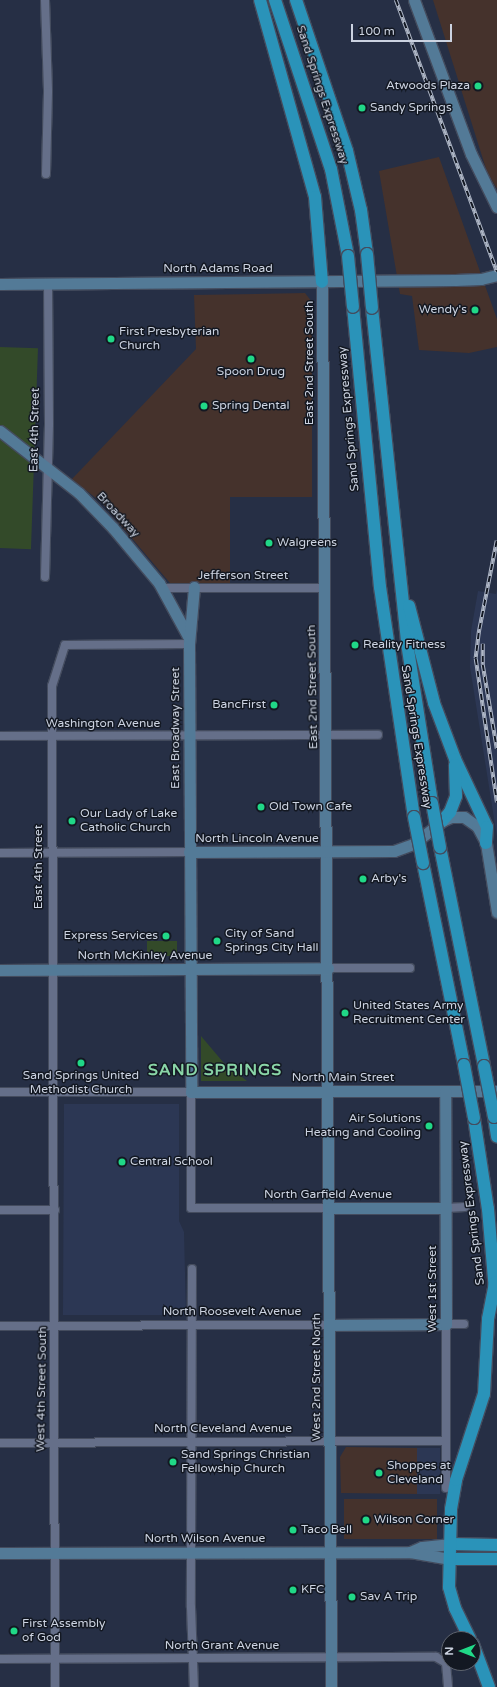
<!DOCTYPE html>
<style>
body{margin:0}
#map{position:relative;width:497px;height:1687px;overflow:hidden;background:#262f45;font-family:"Varela Round",sans-serif}
div>[style]{position:absolute}
.commercial>*{inset:0;background:#45322c;transform-origin:0 0}
.built>*{inset:0;background:#2c3754;transform-origin:0 0}
.green>*{inset:0;background:#334a29;transform-origin:0 0}
.roads{filter:drop-shadow(1px 0 #444c5e) drop-shadow(-1px 0 #444c5e) drop-shadow(0 1px #444c5e) drop-shadow(0 -1px #444c5e)}
.street>*{height:8px;margin:-4px;padding:0 4px;transform-origin:4px;border-radius:4px;background:#656f89}
.secondary>*{height:11px;margin:-5.5px;padding:0 5.5px;transform-origin:5.5px;border-radius:5.5px;background:#537a97}
.highway>*{height:12px;margin:-6px;padding:0 6px;transform-origin:6px;border-radius:6px;background:#2a93b9}
.rail>*{height:3.5px;margin-top:-1.75px;transform-origin:0;background:repeating-linear-gradient(90deg,#131822 0 6px,#afb7c6 0 12px);box-sizing:border-box;border-block:1px solid #afb7c6}
.bridges{filter:drop-shadow(1px 0 #444c5e) drop-shadow(-1px 0 #444c5e) drop-shadow(0 1px #444c5e) drop-shadow(0 -1px #444c5e)}
.highway-bridge>*{height:12px;margin:-6px;padding:0 6px;transform-origin:6px;border-radius:6px;background:#2a93b9}
.dots>*{width:11px;height:11px;translate:-50% -50%;box-sizing:border-box;border:2px solid #131822;border-radius:50%}
span{translate:-50% -50%;white-space:nowrap;text-align:center;line-height:1.15;-webkit-text-stroke:3px #131822;paint-order:stroke}
.poi-label{font-size:12px;color:#ccd3e1}
.right{translate:-100% -50%;text-align:right}
.left{translate:0 -50%;text-align:left}
.street-label{font-size:12px;color:#ccd3e1}
.district-label{font-size:16px;color:#89d5a7;font-weight:700;letter-spacing:1px}
.north{position:absolute;left:441px;top:1631px;width:40px;height:40px;box-sizing:border-box;background:#131822;border:1px solid #5d636e;border-radius:50%;rotate:270deg;font-size:11px;font-weight:700;line-height:16px;text-align:center;color:#ccd3e1}
.north::after{content:'';display:block;margin:auto;width:14px;height:18px;background:#20d887;clip-path:polygon(50% 0,100% 100%,50% 72%,0 100%)}
.scale{position:absolute;left:351px;top:24px;width:101px;height:18px;box-sizing:border-box;border:2px solid #ccd3e1;border-top:0;padding-left:5px;font-size:12px;line-height:14px;white-space:nowrap;color:#ccd3e1;-webkit-text-stroke:3px #131822;paint-order:stroke}
</style>
<div id="map">
<div class="commercial">
<div style="clip-path:polygon(433px 0,497px 0,497px 189px,487px 172px)"></div>
<div style="clip-path:polygon(439px 157px,497px 319px,497px 347px,469px 353px,419px 350px,412px 296px,400px 294px,379px 171px)"></div>
<div style="clip-path:polygon(305px 293px,312px 302px,312px 497px,230px 497px,230px 583px,170px 583px,102px 503px,72px 479px,196px 349px,194px 295px)"></div>
<div style="clip-path:polygon(346px 1447px,417px 1448px,419px 1494px,341px 1493px,340px 1457px)"></div>
<div style="left:437px;top:1499px;width:40px;height:93px;rotate:90deg"></div>
</div>
<div class="built">
<div style="clip-path:polygon(497px 589px,497px 837px,470px 667px,471px 631px,478px 591px,496px 594px)"></div>
<div style="clip-path:polygon(64px 1104px,179px 1104px,179px 1221px,184px 1232px,186px 1315px,63px 1315px)"></div>
<div style="left:417px;top:1448px;width:23px;height:46px"></div>
</div>
<div class="green">
<div style="left:0;top:347px;width:38px;height:201px;rotate:2deg"></div>
<div style="left:147px;top:941px;width:30px;height:15px"></div>
<div style="clip-path:polygon(201px 1036px,223px 1062px,247px 1081px,201px 1081px)"></div>
</div>
<div class="roads">
<div class="street">
<div style="left:45px;top:0;width:92px;rotate:88.1deg"></div>
<div style="left:48px;top:92px;width:82px;rotate:91.4deg"></div>
<div style="left:45px;top:577px;width:153px;rotate:-88.5deg"></div>
<div style="left:49px;top:424px;width:140px;rotate:-90.4deg"></div>
<div style="left:162px;top:588px;width:163px"></div>
<div style="left:0;top:736px;width:378px;rotate:-0.2deg"></div>
<div style="left:0;top:853px;width:189px;rotate:-0.3deg"></div>
<div style="left:328px;top:968px;width:82px"></div>
<div style="left:0;top:1092px;width:191px"></div>
<div style="left:191px;top:1092px;width:116px;rotate:90deg"></div>
<div style="left:191px;top:1208px;width:138px"></div>
<div style="left:446px;top:1208px;width:19px;rotate:-3deg"></div>
<div style="left:0;top:1210px;width:55px"></div>
<div style="left:192px;top:1269px;width:338px;rotate:90.2deg"></div>
<div style="left:191px;top:1607px;width:80px;rotate:87.9deg"></div>
<div style="left:0;top:1326px;width:329px;rotate:-0.2deg"></div>
<div style="left:0;top:1443px;width:446px;rotate:-0.3deg"></div>
<div style="left:446px;top:1488px;width:164px;rotate:-90deg"></div>
<div style="left:446px;top:1324px;width:18px"></div>
<div style="left:0;top:1659px;width:436px;rotate:-0.3deg"></div>
<div style="left:436px;top:1657px;width:12px;rotate:31deg"></div>
<div style="left:446px;top:1663px;width:24px;rotate:85deg"></div>
<div style="left:55px;top:1687px;width:1001px;rotate:-90.17deg"></div>
<div style="left:52px;top:686px;width:43px;rotate:-72.4deg"></div>
<div style="left:65px;top:645px;width:124px;rotate:-0.5deg"></div>
</div>
<div class="secondary">
<div style="left:414px;top:0;width:164px;rotate:69.7deg"></div>
<div style="left:471px;top:154px;width:59px;rotate:63.9deg"></div>
<div style="left:322px;top:282px;width:1405px;rotate:89.63deg"></div>
<div style="left:0;top:284px;width:455px;rotate:-0.5deg"></div>
<div style="left:455px;top:280px;width:26px;rotate:-2deg"></div>
<div style="left:481px;top:279px;width:16px;rotate:-14deg"></div>
<div style="left:0;top:431px;width:100px;rotate:38.1deg"></div>
<div style="left:79px;top:493px;width:49px;rotate:45.8deg"></div>
<div style="left:113px;top:528px;width:72px;rotate:50.1deg"></div>
<div style="left:159px;top:583px;width:63px;rotate:61.4deg"></div>
<div style="left:194px;top:587px;width:57px;rotate:95deg"></div>
<div style="left:189px;top:644px;width:448px;rotate:89.7deg"></div>
<div style="left:191px;top:1092px;width:306px;rotate:-0.2deg"></div>
<div style="left:189px;top:852px;width:205px;rotate:-0.3deg"></div>
<div style="left:394px;top:851px;width:20px;rotate:-20deg"></div>
<div style="left:413px;top:844px;width:37px;rotate:-38deg"></div>
<div style="left:442px;top:821px;width:10px;rotate:-24deg"></div>
<div style="left:451px;top:817px;width:13px"></div>
<div style="left:464px;top:817px;width:16px;rotate:35deg"></div>
<div style="left:477px;top:826px;width:19px;rotate:62deg"></div>
<div style="left:486px;top:843px;width:70px;rotate:80.9deg"></div>
<div style="left:0;top:970px;width:328px;rotate:-0.3deg"></div>
<div style="left:329px;top:1208px;width:117px"></div>
<div style="left:329px;top:1325px;width:117px;rotate:-0.5deg"></div>
<div style="left:446px;top:1324px;width:233px;rotate:-90.2deg"></div>
<div style="left:410px;top:1552px;width:13px;rotate:-23deg"></div>
<div style="left:422px;top:1547px;width:29px;rotate:-6deg"></div>
<div style="left:0;top:1553px;width:410px;rotate:-0.1deg"></div>
<div style="left:410px;top:1552px;width:41px;rotate:9.9deg"></div>
</div>
<div class="highway">
<div style="left:260px;top:0;width:205px;rotate:74.4deg"></div>
<div style="left:315px;top:197px;width:85px;rotate:85.3deg"></div>
<div style="left:275px;top:0;width:178px;rotate:71.7deg"></div>
<div style="left:331px;top:169px;width:89px;rotate:78.9deg"></div>
<div style="left:296px;top:0;width:159px;rotate:71.3deg"></div>
<div style="left:347px;top:151px;width:61px;rotate:76.7deg"></div>
<div style="left:361px;top:210px;width:44px;rotate:82.2deg"></div>
<div style="left:353px;top:307px;width:281px;rotate:84.5deg"></div>
<div style="left:380px;top:587px;width:232px;rotate:81.6deg"></div>
<div style="left:372px;top:308px;width:337px;rotate:84deg"></div>
<div style="left:407px;top:643px;width:162px;rotate:81.1deg"></div>
<div style="left:409px;top:606px;width:100px;rotate:75.5deg"></div>
<div style="left:434px;top:703px;width:60px;rotate:69.4deg"></div>
<div style="left:455px;top:759px;width:75px;rotate:64.8deg"></div>
<div style="left:487px;top:827px;width:16px;rotate:94deg"></div>
<div style="left:442px;top:821px;width:12px;rotate:-48deg"></div>
<div style="left:450px;top:812px;width:17px;rotate:-69deg"></div>
<div style="left:456px;top:796px;width:31px;rotate:-92deg"></div>
<div style="left:440px;top:847px;width:223px;rotate:78.6deg"></div>
<div style="left:423px;top:863px;width:206px;rotate:78.5deg"></div>
<div style="left:494px;top:1117px;width:20px;rotate:81deg"></div>
<div style="left:474px;top:1118px;width:92px;rotate:81.3deg"></div>
<div style="left:488px;top:1209px;width:82px;rotate:85.1deg"></div>
<div style="left:451px;top:1544px;width:46px;rotate:1.2deg"></div>
<div style="left:450px;top:1559px;width:47px"></div>
<div style="left:470px;top:1639px;width:34px;rotate:-116deg"></div>
<div style="left:455px;top:1608px;width:22px;rotate:-106deg"></div>
<div style="left:449px;top:1587px;width:78px;rotate:-88.5deg"></div>
<div style="left:451px;top:1509px;width:29px;rotate:-80deg"></div>
<div style="left:456px;top:1480px;width:90px;rotate:-72deg"></div>
<div style="left:484px;top:1394px;width:75px;rotate:-86.9deg"></div>
<div style="left:488px;top:1319px;width:37px;rotate:-79deg"></div>
<div style="left:473px;top:1644px;width:46px;rotate:69.6deg"></div>
</div>
</div>
<div class="rail">
<div style="left:396px;top:0;width:290px;rotate:69.6deg"></div>
<div style="left:497px;top:541px;width:94px;rotate:101.1deg"></div>
<div style="left:479px;top:633px;width:26px;rotate:97deg"></div>
<div style="left:476px;top:659px;width:145px;rotate:81.6deg"></div>
<div style="left:483px;top:644px;width:21px;rotate:90deg"></div>
<div style="left:483px;top:665px;width:85px;rotate:80.5deg"></div>
</div>
<div class="bridges">
<div class="highway-bridge">
<div style="left:367px;top:254px;width:54px;rotate:84.7deg"></div>
<div style="left:348px;top:256px;width:51px;rotate:84.4deg"></div>
<div style="left:432px;top:803px;width:45px;rotate:79.7deg"></div>
<div style="left:414px;top:817px;width:47px;rotate:78.9deg"></div>
<div style="left:464px;top:1065px;width:54px;rotate:79.3deg"></div>
<div style="left:484px;top:1066px;width:52px;rotate:78.9deg"></div>
</div>
</div>
<div class="dots">
<div style="left:478px;top:86px;background:#20d887"></div>
<div style="left:362px;top:108px;background:#20d887"></div>
<div style="left:475px;top:310px;background:#20d887"></div>
<div style="left:111px;top:339px;background:#20d887"></div>
<div style="left:251px;top:359px;background:#20d887"></div>
<div style="left:204px;top:406px;background:#20d887"></div>
<div style="left:269px;top:543px;background:#20d887"></div>
<div style="left:355px;top:645px;background:#20d887"></div>
<div style="left:274px;top:705px;background:#20d887"></div>
<div style="left:261px;top:807px;background:#20d887"></div>
<div style="left:72px;top:821px;background:#20d887"></div>
<div style="left:363px;top:879px;background:#20d887"></div>
<div style="left:166px;top:936px;background:#20d887"></div>
<div style="left:217px;top:941px;background:#20d887"></div>
<div style="left:345px;top:1013px;background:#20d887"></div>
<div style="left:81px;top:1063px;background:#20d887"></div>
<div style="left:429px;top:1126px;background:#20d887"></div>
<div style="left:122px;top:1162px;background:#20d887"></div>
<div style="left:173px;top:1462px;background:#20d887"></div>
<div style="left:379px;top:1473px;background:#20d887"></div>
<div style="left:366px;top:1520px;background:#20d887"></div>
<div style="left:293px;top:1530px;background:#20d887"></div>
<div style="left:293px;top:1590px;background:#20d887"></div>
<div style="left:352px;top:1597px;background:#20d887"></div>
<div style="left:14px;top:1631px;background:#20d887"></div>
</div>
<div class="poi-label">
<span class="right" style="left:470px;top:86px">Atwoods Plaza</span>
<span class="left" style="left:370px;top:108px">Sandy Springs</span>
<span class="right" style="left:467px;top:310px">Wendy's</span>
<span class="left" style="left:119px;top:339px">First Presbyterian<br>Church</span>
<span style="left:251px;top:372px">Spoon Drug</span>
<span class="left" style="left:212px;top:406px">Spring Dental</span>
<span class="left" style="left:277px;top:543px">Walgreens</span>
<span class="left" style="left:363px;top:645px">Reality Fitness</span>
<span class="right" style="left:266px;top:705px">BancFirst</span>
<span class="left" style="left:269px;top:807px">Old Town Cafe</span>
<span class="left" style="left:80px;top:821px">Our Lady of Lake<br>Catholic Church</span>
<span class="left" style="left:371px;top:879px">Arby's</span>
<span class="left" style="left:225px;top:941px">City of Sand<br>Springs City Hall</span>
<span class="right" style="left:158px;top:936px">Express Services</span>
<span class="left" style="left:353px;top:1013px">United States Army<br>Recruitment Center</span>
<span style="left:81px;top:1083px">Sand Springs United<br>Methodist Church</span>
<span class="right" style="left:421px;top:1126px">Air Solutions<br>Heating and Cooling</span>
<span class="left" style="left:130px;top:1162px">Central School</span>
<span class="left" style="left:181px;top:1462px">Sand Springs Christian<br>Fellowship Church</span>
<span class="left" style="left:387px;top:1473px">Shoppes at<br>Cleveland</span>
<span class="left" style="left:374px;top:1520px">Wilson Corner</span>
<span class="left" style="left:301px;top:1530px">Taco Bell</span>
<span class="left" style="left:301px;top:1590px">KFC</span>
<span class="left" style="left:360px;top:1597px">Sav A Trip</span>
<span class="left" style="left:22px;top:1631px">First Assembly<br>of God</span>
</div>
<div class="street-label">
<span style="left:322px;top:95px;rotate:72deg">Sand Springs Expressway</span>
<span style="left:218px;top:269px">North Adams Road</span>
<span style="left:310px;top:363px;rotate:-90deg">East 2nd Street South</span>
<span style="left:349px;top:419px;rotate:-95deg">Sand Springs Expressway</span>
<span style="left:35px;top:430px;rotate:-89deg">East 4th Street</span>
<span style="left:118px;top:515px;rotate:47deg">Broadway</span>
<span style="left:243px;top:576px">Jefferson Street</span>
<span style="left:313px;top:687px;rotate:-91deg">East 2nd Street South</span>
<span style="left:103px;top:724px">Washington Avenue</span>
<span style="left:176px;top:728px;rotate:-90deg">East Broadway Street</span>
<span style="left:416px;top:737px;rotate:81deg">Sand Springs Expressway</span>
<span style="left:257px;top:839px">North Lincoln Avenue</span>
<span style="left:39px;top:867px;rotate:-90deg">East 4th Street</span>
<span style="left:145px;top:956px">North McKinley Avenue</span>
<span style="left:343px;top:1078px">North Main Street</span>
<span style="left:328px;top:1195px">North Garfield Avenue</span>
<span style="left:472px;top:1213px;rotate:-97deg">Sand Springs Expressway</span>
<span style="left:433px;top:1289px;rotate:-90deg">West 1st Street</span>
<span style="left:232px;top:1312px">North Roosevelt Avenue</span>
<span style="left:317px;top:1377px;rotate:-90deg">West 2nd Street North</span>
<span style="left:42px;top:1389px;rotate:-89deg">West 4th Street South</span>
<span style="left:223px;top:1429px">North Cleveland Avenue</span>
<span style="left:205px;top:1539px">North Wilson Avenue</span>
<span style="left:222px;top:1646px">North Grant Avenue</span>
</div>
<div class="district-label">
<span style="left:215px;top:1070px">SAND SPRINGS</span>
</div>
<div class="north">N</div>
<div class="scale">100 m</div>
</div>
